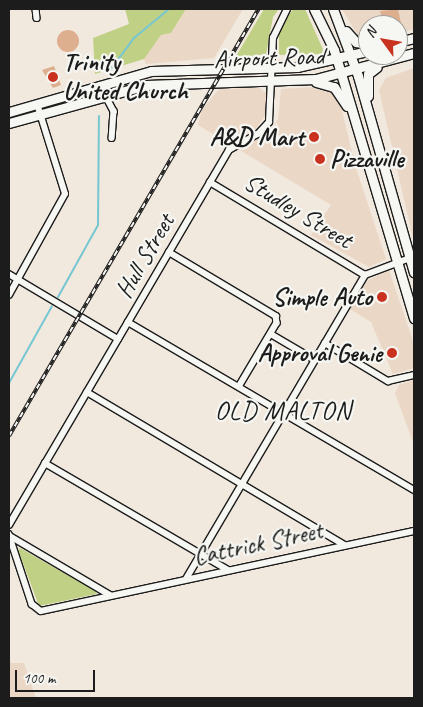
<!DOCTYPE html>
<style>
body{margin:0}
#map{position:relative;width:423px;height:707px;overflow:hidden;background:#f1e8de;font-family:Caveat,sans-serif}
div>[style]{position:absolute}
.built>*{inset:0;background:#ebd7c6}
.green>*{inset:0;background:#c0d186}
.stream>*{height:2px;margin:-1px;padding:0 1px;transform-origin:1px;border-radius:1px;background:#76c7d1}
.building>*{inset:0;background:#deaf8f}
.round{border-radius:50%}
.roads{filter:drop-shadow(1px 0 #1c1c1c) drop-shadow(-1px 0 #1c1c1c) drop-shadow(0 1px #1c1c1c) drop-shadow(0 -1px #1c1c1c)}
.minor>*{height:5.5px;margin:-2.75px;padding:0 2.75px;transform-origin:2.75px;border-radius:2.75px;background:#f6f6f2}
.secondary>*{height:9px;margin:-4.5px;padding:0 4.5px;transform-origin:4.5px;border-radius:4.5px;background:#f6f6f2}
.rail>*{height:4px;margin-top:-2px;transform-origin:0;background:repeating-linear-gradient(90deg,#f6f6f2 0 5.5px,#1c1c1c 0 11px);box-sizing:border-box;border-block:1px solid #1c1c1c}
.dots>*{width:14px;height:14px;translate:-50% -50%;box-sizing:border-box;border:2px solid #f6f6f2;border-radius:50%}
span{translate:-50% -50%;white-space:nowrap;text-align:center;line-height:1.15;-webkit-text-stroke:4.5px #f6f6f2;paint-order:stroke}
.street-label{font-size:25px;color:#1c1c1c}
.poi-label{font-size:25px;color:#1c1c1c;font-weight:700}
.left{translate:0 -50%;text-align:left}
.right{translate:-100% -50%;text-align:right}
.neighbourhood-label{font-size:26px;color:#1c1c1c;letter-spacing:1px}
.frame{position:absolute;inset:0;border:10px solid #1c1c1c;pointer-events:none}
.north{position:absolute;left:358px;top:15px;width:50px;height:50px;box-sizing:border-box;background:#f6f6f2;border:1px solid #9f9f9c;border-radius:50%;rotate:302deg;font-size:14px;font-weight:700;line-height:20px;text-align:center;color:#1c1c1c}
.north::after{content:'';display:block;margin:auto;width:18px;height:22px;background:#c8321e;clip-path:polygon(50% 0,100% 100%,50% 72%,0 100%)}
.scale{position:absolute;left:15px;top:670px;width:80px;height:22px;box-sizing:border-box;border:2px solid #1c1c1c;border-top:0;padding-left:6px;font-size:15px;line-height:18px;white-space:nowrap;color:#1c1c1c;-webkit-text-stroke:4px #f6f6f2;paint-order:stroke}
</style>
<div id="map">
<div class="built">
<div style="clip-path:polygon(186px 9px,243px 9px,214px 58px,146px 64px,144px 59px,150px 47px,161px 35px,171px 33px)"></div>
<div style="clip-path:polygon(342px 9px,414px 9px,414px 29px,398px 34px,398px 25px,368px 25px,368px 41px,360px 39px)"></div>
<div style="clip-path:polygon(414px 68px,414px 243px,379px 90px,386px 78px)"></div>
<div style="clip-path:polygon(317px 87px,329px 89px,340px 102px,355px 165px,386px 259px,369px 267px,311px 235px,331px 205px,238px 149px,269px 134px,278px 119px,281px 89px)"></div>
<div style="clip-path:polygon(260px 88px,268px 95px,267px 112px,256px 129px,228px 143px,198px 125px,202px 110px,219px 89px)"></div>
<div style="clip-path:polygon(389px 270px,414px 344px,414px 368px,393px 374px,371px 322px,350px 309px,367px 281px)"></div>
<div style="clip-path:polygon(414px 380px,414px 445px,395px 393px,399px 385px)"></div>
<div style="clip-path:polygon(9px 656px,11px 663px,24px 663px,36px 698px,9px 698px)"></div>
</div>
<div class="green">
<div style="clip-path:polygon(125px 9px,186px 9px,171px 33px,161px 35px,144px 59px,95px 74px,93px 38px,129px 24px)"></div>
<div style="clip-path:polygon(264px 9px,279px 9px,273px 17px,266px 54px,235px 58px)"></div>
<div style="clip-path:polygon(293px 9px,305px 9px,325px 54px,279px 55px,279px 30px)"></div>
<div style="clip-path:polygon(20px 548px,95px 591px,97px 594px,39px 606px,18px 550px)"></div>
</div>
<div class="stream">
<div style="left:108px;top:73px;width:44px;rotate:-53.4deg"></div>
<div style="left:134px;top:38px;width:45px;rotate:-39.6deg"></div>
<div style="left:58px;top:297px;width:82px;rotate:-60.9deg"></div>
<div style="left:98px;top:225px;width:109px;rotate:-89.5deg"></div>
<div style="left:9px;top:383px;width:88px;rotate:-60.8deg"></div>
</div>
<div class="building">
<div style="clip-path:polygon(398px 9px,401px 23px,384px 25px,380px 11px)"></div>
<div class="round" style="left:57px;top:30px;width:22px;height:22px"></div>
<div style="clip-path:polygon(54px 66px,61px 85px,53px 88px,42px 70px)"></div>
</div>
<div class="roads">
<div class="minor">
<div style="left:36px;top:9px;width:9px;rotate:84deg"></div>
<div style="left:100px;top:85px;width:30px;rotate:62deg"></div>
<div style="left:114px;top:111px;width:27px;rotate:94deg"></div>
<div style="left:210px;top:182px;width:181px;rotate:31deg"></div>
<div style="left:169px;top:252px;width:125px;rotate:30.9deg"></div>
<div style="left:276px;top:316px;width:7px;rotate:82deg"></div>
<div style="left:277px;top:323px;width:74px;rotate:120.7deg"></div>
<div style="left:9px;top:274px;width:127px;rotate:30.8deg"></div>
<div style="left:9px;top:295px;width:115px;rotate:-61deg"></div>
<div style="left:65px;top:194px;width:94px;rotate:-107.3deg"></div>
<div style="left:128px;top:322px;width:332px;rotate:30.4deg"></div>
<div style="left:271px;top:334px;width:51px;rotate:30.6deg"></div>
<div style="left:325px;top:343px;width:74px;rotate:31.1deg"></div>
<div style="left:388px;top:381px;width:27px;rotate:-13deg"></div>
<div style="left:87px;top:392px;width:300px;rotate:30.7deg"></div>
<div style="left:45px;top:463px;width:212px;rotate:30.3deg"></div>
<div style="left:9px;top:525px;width:435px;rotate:-59.6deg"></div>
<div style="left:229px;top:150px;width:33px;rotate:-29deg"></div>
<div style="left:258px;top:134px;width:16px;rotate:-47deg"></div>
<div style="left:269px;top:122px;width:84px;rotate:-87.3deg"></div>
<div style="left:273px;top:38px;width:32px;rotate:-64deg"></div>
<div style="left:9px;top:534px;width:74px;rotate:71.8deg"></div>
<div style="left:32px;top:604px;width:11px;rotate:38deg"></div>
<div style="left:41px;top:611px;width:381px;rotate:-12.1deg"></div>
<div style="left:10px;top:536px;width:116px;rotate:30.5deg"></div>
<div style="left:186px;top:579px;width:353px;rotate:-59.5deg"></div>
<div style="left:365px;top:275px;width:48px;rotate:-20.7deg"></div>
</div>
<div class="secondary">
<div style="left:314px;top:9px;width:46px;rotate:64deg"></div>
<div style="left:334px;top:50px;width:280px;rotate:73.4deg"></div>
<div style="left:333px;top:9px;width:72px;rotate:69.5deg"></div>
<div style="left:358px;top:76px;width:204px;rotate:74.1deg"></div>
<div style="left:346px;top:31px;width:15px;rotate:48deg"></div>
<div style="left:356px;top:42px;width:12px;rotate:14deg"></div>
<div style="left:398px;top:42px;width:16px;rotate:-14deg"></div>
<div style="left:316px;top:82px;width:19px;rotate:16deg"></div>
<div style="left:334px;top:87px;width:23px;rotate:56deg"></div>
<div style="left:368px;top:96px;width:22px;rotate:-90deg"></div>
<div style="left:368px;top:74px;width:11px;rotate:-38deg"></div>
<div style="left:9px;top:112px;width:148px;rotate:-16.1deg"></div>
<div style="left:151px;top:71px;width:146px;rotate:-1.6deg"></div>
<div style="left:297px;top:67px;width:73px;rotate:-12.7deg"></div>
<div style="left:9px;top:123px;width:142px;rotate:-15.5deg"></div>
<div style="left:146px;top:85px;width:170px;rotate:-2deg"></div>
<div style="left:316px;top:79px;width:101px;rotate:-14.9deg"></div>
</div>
</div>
<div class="rail">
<div style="left:9px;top:436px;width:495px;rotate:-59.7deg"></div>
</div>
<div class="dots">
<div style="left:53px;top:77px;background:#c8321e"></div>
<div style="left:314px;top:137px;background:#c8321e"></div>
<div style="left:320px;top:159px;background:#c8321e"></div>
<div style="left:382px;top:297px;background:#c8321e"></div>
<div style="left:392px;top:353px;background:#c8321e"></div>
</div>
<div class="street-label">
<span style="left:269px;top:58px;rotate:-2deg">Airport Road</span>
<span style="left:298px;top:211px;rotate:31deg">Studley Street</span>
<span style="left:145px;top:256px;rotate:-60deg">Hull Street</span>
<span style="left:258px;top:544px;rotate:-12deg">Cattrick Street</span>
</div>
<div class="poi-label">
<span class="left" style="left:63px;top:77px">Trinity<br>United Church</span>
<span class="right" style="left:304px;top:137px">A&amp;D Mart</span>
<span class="left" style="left:330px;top:159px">Pizzaville</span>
<span class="right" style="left:372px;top:297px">Simple Auto</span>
<span class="right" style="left:382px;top:353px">Approval Genie</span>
</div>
<div class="neighbourhood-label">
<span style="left:283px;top:411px">OLD MALTON</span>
</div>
<div class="frame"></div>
<div class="north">N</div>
<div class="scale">100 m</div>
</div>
